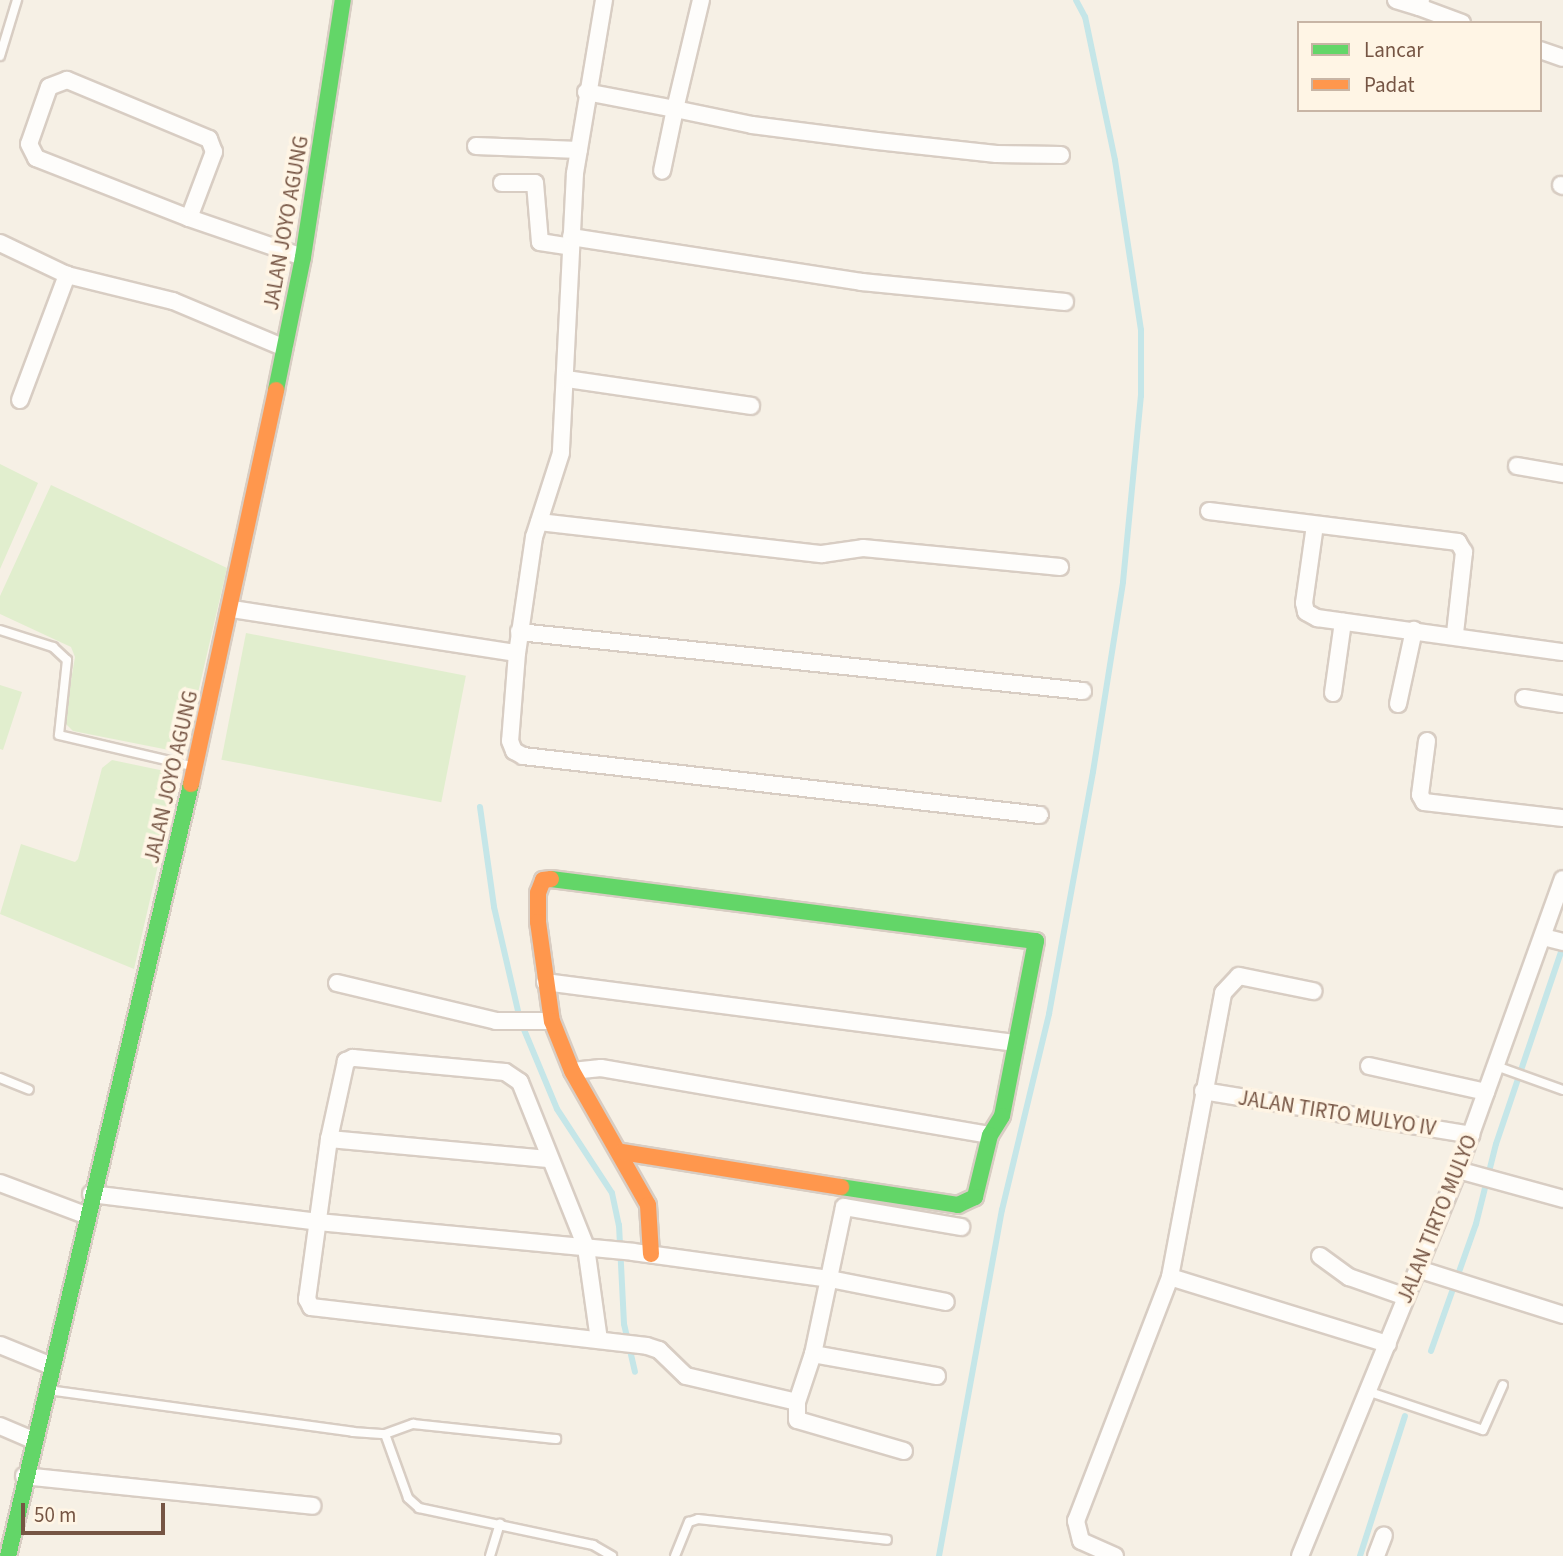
<!DOCTYPE html>
<style>
body{margin:0}
#map{position:relative;width:1563px;height:1556px;overflow:hidden;background:#f6f0e5;font-family:"Source Sans 3",sans-serif}
div>[style]{position:absolute}
.green>*{inset:0;background:#e1eece;transform-origin:0 0}
.stream>*{height:6px;margin:-3px;padding:0 3px;transform-origin:3px;border-radius:3px;background:#c5e6e8}
.roads{filter:drop-shadow(2px 0 #d8cdc3) drop-shadow(-2px 0 #d8cdc3) drop-shadow(0 2px #d8cdc3) drop-shadow(0 -2px #d8cdc3)}
.lane>*{height:8px;margin:-4px;padding:0 4px;transform-origin:4px;border-radius:4px;background:#fefdfb}
.street>*{height:16px;margin:-8px;padding:0 8px;transform-origin:8px;border-radius:8px;background:#fefdfb}
.fast>*{height:16px;margin:-8px;padding:0 8px;transform-origin:8px;border-radius:8px;background:#63d668}
.slow>*{height:16px;margin:-8px;padding:0 8px;transform-origin:8px;border-radius:8px;background:#ff974d}
span{translate:-50% -50%;white-space:nowrap;text-align:center;line-height:1.15;-webkit-text-stroke:7px #fff5e5;paint-order:stroke}
.street-label{font-size:21px;color:#765544}
.legend{position:absolute;left:1297px;top:21px;width:245px;height:91px;box-sizing:border-box;background:#fff5e5;border:2px solid #c8b5a5;margin:0;padding:9px 12px;list-style:none;font-size:21px;color:#765544}
.legend li{display:flex;align-items:center;gap:14px;height:35px}
.legend b{width:35px;border:2px solid #c8b5a5}
.scale{position:absolute;left:21px;top:1503px;width:144px;height:32px;box-sizing:border-box;border:4px solid #765544;border-top:0;padding-left:9px;font-size:21px;line-height:24px;white-space:nowrap;color:#765544;-webkit-text-stroke:5px #fff5e5;paint-order:stroke}
</style>
<div id="map">
<div class="green">
<div style="clip-path:polygon(0 464px,38px 483px,0 569px)"></div>
<div style="clip-path:polygon(51px 485px,227px 568px,184px 753px,73px 731px,64px 722px,75px 657px,71px 647px,0 614px,0 596px)"></div>
<div style="left:246px;top:633px;width:224px;height:129px;rotate:11deg"></div>
<div style="clip-path:polygon(0 685px,22px 692px,3px 750px,0 749px)"></div>
<div style="clip-path:polygon(112px 760px,179px 774px,134px 969px,0 914px,21px 844px,75px 862px,78px 859px,102px 768px)"></div>
</div>
<div class="stream">
<div style="left:480px;top:807px;width:101px;rotate:82deg"></div>
<div style="left:494px;top:907px;width:116px;rotate:77deg"></div>
<div style="left:520px;top:1020px;width:96px;rotate:67.4deg"></div>
<div style="left:557px;top:1109px;width:100px;rotate:56.8deg"></div>
<div style="left:612px;top:1193px;width:33px;rotate:78deg"></div>
<div style="left:619px;top:1225px;width:99px;rotate:87.1deg"></div>
<div style="left:624px;top:1324px;width:49px;rotate:77.1deg"></div>
<div style="left:1431px;top:1351px;width:135px;rotate:-70.5deg"></div>
<div style="left:1476px;top:1224px;width:82px;rotate:-76deg"></div>
<div style="left:1496px;top:1144px;width:209px;rotate:-71.3deg"></div>
<div style="left:939px;top:1556px;width:352px;rotate:-79.7deg"></div>
<div style="left:1002px;top:1210px;width:202px;rotate:-76.5deg"></div>
<div style="left:1049px;top:1014px;width:246px;rotate:-79.7deg"></div>
<div style="left:1093px;top:772px;width:192px;rotate:-81deg"></div>
<div style="left:1123px;top:582px;width:187px;rotate:-84.5deg"></div>
<div style="left:1141px;top:396px;width:66px;rotate:-90deg"></div>
<div style="left:1141px;top:330px;width:172px;rotate:-98.7deg"></div>
<div style="left:1115px;top:160px;width:146px;rotate:-101.8deg"></div>
<div style="left:1085px;top:17px;width:19px;rotate:-118deg"></div>
<div style="left:1360px;top:1556px;width:147px;rotate:-72.2deg"></div>
</div>
<div class="roads">
<div class="lane">
<div style="left:0;top:56px;width:59px;rotate:-73.1deg"></div>
<div style="left:0;top:630px;width:56px;rotate:17.8deg"></div>
<div style="left:53px;top:647px;width:19px;rotate:43deg"></div>
<div style="left:67px;top:660px;width:75px;rotate:96.1deg"></div>
<div style="left:59px;top:735px;width:136px;rotate:13.2deg"></div>
<div style="left:1496px;top:1066px;width:71px;rotate:19.7deg"></div>
<div style="left:0;top:1078px;width:31px;rotate:22deg"></div>
<div style="left:48px;top:1390px;width:308px;rotate:7.8deg"></div>
<div style="left:353px;top:1432px;width:32px;rotate:4deg"></div>
<div style="left:385px;top:1434px;width:30px;rotate:-20deg"></div>
<div style="left:413px;top:1424px;width:144px;rotate:6deg"></div>
<div style="left:1367px;top:1391px;width:122px;rotate:18.6deg"></div>
<div style="left:1483px;top:1430px;width:49px;rotate:-66deg"></div>
<div style="left:385px;top:1434px;width:68px;rotate:70.2deg"></div>
<div style="left:408px;top:1498px;width:15px;rotate:42deg"></div>
<div style="left:419px;top:1508px;width:178px;rotate:12deg"></div>
<div style="left:593px;top:1545px;width:22px;rotate:30deg"></div>
<div style="left:490px;top:1556px;width:34px;rotate:-73deg"></div>
<div style="left:675px;top:1556px;width:37px;rotate:-68deg"></div>
<div style="left:689px;top:1522px;width:9px;rotate:-18deg"></div>
<div style="left:698px;top:1519px;width:190px;rotate:6.3deg"></div>
</div>
<div class="street">
<div style="left:604px;top:0;width:175px;rotate:99.5deg"></div>
<div style="left:575px;top:173px;width:280px;rotate:92.9deg"></div>
<div style="left:561px;top:453px;width:88px;rotate:107.8deg"></div>
<div style="left:534px;top:537px;width:117px;rotate:98.3deg"></div>
<div style="left:517px;top:653px;width:88px;rotate:94.5deg"></div>
<div style="left:510px;top:741px;width:11px;rotate:68deg"></div>
<div style="left:514px;top:751px;width:10px;rotate:29deg"></div>
<div style="left:523px;top:756px;width:520px;rotate:6.51deg"></div>
<div style="left:701px;top:0;width:112px;rotate:103.4deg"></div>
<div style="left:675px;top:109px;width:79px;rotate:11.7deg"></div>
<div style="left:752px;top:125px;width:126px;rotate:7.3deg"></div>
<div style="left:877px;top:141px;width:120px;rotate:6.2deg"></div>
<div style="left:996px;top:154px;width:65px;rotate:0.9deg"></div>
<div style="left:1396px;top:0;width:24px;rotate:17deg"></div>
<div style="left:1421px;top:0;width:7px;rotate:106deg"></div>
<div style="left:1419px;top:7px;width:46px;rotate:20.4deg"></div>
<div style="left:1540px;top:50px;width:24px;rotate:19deg"></div>
<div style="left:586px;top:92px;width:91px;rotate:10.8deg"></div>
<div style="left:675px;top:109px;width:63px;rotate:101.8deg"></div>
<div style="left:476px;top:146px;width:103px;rotate:2.2deg"></div>
<div style="left:502px;top:183px;width:33px"></div>
<div style="left:535px;top:183px;width:59px;rotate:85.2deg"></div>
<div style="left:540px;top:242px;width:30px;rotate:9deg"></div>
<div style="left:1561px;top:185px;width:2px;rotate:27deg"></div>
<div style="left:189px;top:218px;width:71px;rotate:-69.3deg"></div>
<div style="left:214px;top:152px;width:14px;rotate:-111deg"></div>
<div style="left:209px;top:139px;width:154px;rotate:-157.4deg"></div>
<div style="left:67px;top:80px;width:19px;rotate:159deg"></div>
<div style="left:49px;top:87px;width:60px;rotate:109.3deg"></div>
<div style="left:29px;top:144px;width:16px;rotate:63deg"></div>
<div style="left:36px;top:158px;width:164px;rotate:21.4deg"></div>
<div style="left:189px;top:218px;width:120px;rotate:18.9deg"></div>
<div style="left:571px;top:237px;width:294px;rotate:8.8deg"></div>
<div style="left:862px;top:282px;width:204px;rotate:5.6deg"></div>
<div style="left:0;top:243px;width:74px;rotate:25.5deg"></div>
<div style="left:67px;top:275px;width:109px;rotate:13.8deg"></div>
<div style="left:173px;top:301px;width:121px;rotate:22.8deg"></div>
<div style="left:567px;top:379px;width:186px;rotate:8.3deg"></div>
<div style="left:20px;top:400px;width:134px;rotate:-69.4deg"></div>
<div style="left:1517px;top:466px;width:47px;rotate:9.9deg"></div>
<div style="left:1209px;top:511px;width:251px;rotate:7.1deg"></div>
<div style="left:1458px;top:542px;width:12px;rotate:59deg"></div>
<div style="left:1464px;top:552px;width:82px;rotate:96.3deg"></div>
<div style="left:539px;top:522px;width:285px;rotate:6.5deg"></div>
<div style="left:822px;top:554px;width:41px;rotate:-8.3deg"></div>
<div style="left:863px;top:548px;width:198px;rotate:5.5deg"></div>
<div style="left:1315px;top:525px;width:79px;rotate:98deg"></div>
<div style="left:1304px;top:603px;width:9px;rotate:77deg"></div>
<div style="left:1306px;top:612px;width:13px;rotate:29deg"></div>
<div style="left:1317px;top:618px;width:248px;rotate:7.9deg"></div>
<div style="left:232px;top:609px;width:288px;rotate:8.8deg"></div>
<div style="left:519px;top:632px;width:567px;rotate:5.97deg"></div>
<div style="left:1333px;top:693px;width:72px;rotate:-82deg"></div>
<div style="left:1524px;top:698px;width:39px;rotate:9deg"></div>
<div style="left:1398px;top:704px;width:76px;rotate:-77.8deg"></div>
<div style="left:1427px;top:741px;width:54px;rotate:97.4deg"></div>
<div style="left:1420px;top:795px;width:8px;rotate:60deg"></div>
<div style="left:1424px;top:802px;width:140px;rotate:6.6deg"></div>
<div style="left:1543px;top:937px;width:21px;rotate:14deg"></div>
<div style="left:545px;top:982px;width:475px;rotate:7.4deg"></div>
<div style="left:337px;top:983px;width:163px;rotate:13.4deg"></div>
<div style="left:496px;top:1021px;width:56px"></div>
<div style="left:1369px;top:1066px;width:120px;rotate:12.5deg"></div>
<div style="left:572px;top:1071px;width:29px;rotate:-6deg"></div>
<div style="left:601px;top:1068px;width:395px;rotate:9.8deg"></div>
<div style="left:1203px;top:1091px;width:272px;rotate:9.3deg"></div>
<div style="left:329px;top:1139px;width:220px;rotate:5.2deg"></div>
<div style="left:1458px;top:1170px;width:109px;rotate:15.4deg"></div>
<div style="left:0;top:1183px;width:91px;rotate:20.6deg"></div>
<div style="left:91px;top:1194px;width:229px;rotate:7deg"></div>
<div style="left:318px;top:1222px;width:316px;rotate:5.4deg"></div>
<div style="left:633px;top:1252px;width:192px;rotate:7.8deg"></div>
<div style="left:1320px;top:1256px;width:36px;rotate:36deg"></div>
<div style="left:1349px;top:1277px;width:60px;rotate:19.3deg"></div>
<div style="left:1418px;top:1269px;width:152px;rotate:17.6deg"></div>
<div style="left:1170px;top:1277px;width:228px;rotate:17.1deg"></div>
<div style="left:830px;top:1279px;width:118px;rotate:11.2deg"></div>
<div style="left:599px;top:1340px;width:94px;rotate:-98deg"></div>
<div style="left:586px;top:1247px;width:178px;rotate:-111.8deg"></div>
<div style="left:520px;top:1082px;width:18px;rotate:-146deg"></div>
<div style="left:505px;top:1072px;width:153px;rotate:-174.7deg"></div>
<div style="left:353px;top:1058px;width:8px;rotate:157deg"></div>
<div style="left:346px;top:1061px;width:80px;rotate:102.3deg"></div>
<div style="left:329px;top:1139px;width:162px;rotate:97.8deg"></div>
<div style="left:307px;top:1299px;width:9px;rotate:63deg"></div>
<div style="left:311px;top:1307px;width:338px;rotate:6.6deg"></div>
<div style="left:647px;top:1346px;width:13px;rotate:18deg"></div>
<div style="left:659px;top:1350px;width:37px;rotate:44deg"></div>
<div style="left:686px;top:1376px;width:114px;rotate:13.2deg"></div>
<div style="left:0;top:1345px;width:53px;rotate:22.2deg"></div>
<div style="left:813px;top:1354px;width:126px;rotate:10.1deg"></div>
<div style="left:0;top:1426px;width:36px;rotate:23deg"></div>
<div style="left:904px;top:1451px;width:111px;rotate:-163.8deg"></div>
<div style="left:797px;top:1420px;width:18px;rotate:-90deg"></div>
<div style="left:797px;top:1402px;width:51px;rotate:-71.6deg"></div>
<div style="left:813px;top:1354px;width:150px;rotate:-78.1deg"></div>
<div style="left:844px;top:1207px;width:119px;rotate:9.7deg"></div>
<div style="left:24px;top:1476px;width:290px;rotate:5.9deg"></div>
<div style="left:1115px;top:1556px;width:37px;rotate:-156deg"></div>
<div style="left:1081px;top:1541px;width:21px;rotate:-104deg"></div>
<div style="left:1076px;top:1521px;width:261px;rotate:-68.9deg"></div>
<div style="left:1170px;top:1277px;width:289px;rotate:-79.4deg"></div>
<div style="left:1223px;top:993px;width:23px;rotate:-47deg"></div>
<div style="left:1239px;top:976px;width:76px;rotate:11.5deg"></div>
<div style="left:1300px;top:1556px;width:417px;rotate:-67.7deg"></div>
<div style="left:1458px;top:1170px;width:309px;rotate:-70.2deg"></div>
<div style="left:1376px;top:1556px;width:22px;rotate:-69deg"></div>
</div>
<div class="fast">
<div style="left:276px;top:390px;width:136px;rotate:-78.5deg"></div>
<div style="left:303px;top:257px;width:260px;rotate:-81.2deg"></div>
<div style="left:551px;top:879px;width:489px;rotate:7.3deg"></div>
<div style="left:1036px;top:941px;width:178px;rotate:101deg"></div>
<div style="left:1002px;top:1116px;width:22px;rotate:122deg"></div>
<div style="left:990px;top:1135px;width:64px;rotate:103.6deg"></div>
<div style="left:975px;top:1197px;width:19px;rotate:155deg"></div>
<div style="left:958px;top:1205px;width:118px;rotate:-171.3deg"></div>
<div style="left:8px;top:1556px;width:793px;rotate:-76.66deg"></div>
</div>
<div class="slow">
<div style="left:191px;top:784px;width:403px;rotate:-77.8deg"></div>
<div style="left:551px;top:879px;width:8px;rotate:173deg"></div>
<div style="left:543px;top:880px;width:14px;rotate:111deg"></div>
<div style="left:538px;top:893px;width:29px;rotate:90deg"></div>
<div style="left:538px;top:922px;width:100px;rotate:82deg"></div>
<div style="left:552px;top:1021px;width:54px;rotate:68.2deg"></div>
<div style="left:572px;top:1071px;width:154px;rotate:60.4deg"></div>
<div style="left:648px;top:1205px;width:49px;rotate:86.5deg"></div>
<div style="left:622px;top:1152px;width:222px;rotate:9.1deg"></div>
</div>
</div>
<div class="street-label">
<span style="left:286px;top:223px;rotate:-80deg">JALAN JOYO AGUNG</span>
<span style="left:171px;top:777px;rotate:-77deg">JALAN JOYO AGUNG</span>
<span style="left:1337px;top:1113px;rotate:9deg">JALAN TIRTO MULYO IV</span>
<span style="left:1437px;top:1219px;rotate:-68deg">JALAN TIRTO MULYO</span>
</div>
<ul class="legend">
<li><b style="height:9px;background:#63d668"></b>Lancar</li>
<li><b style="height:9px;background:#ff974d"></b>Padat</li>
</ul>
<div class="scale">50 m</div>
</div>
